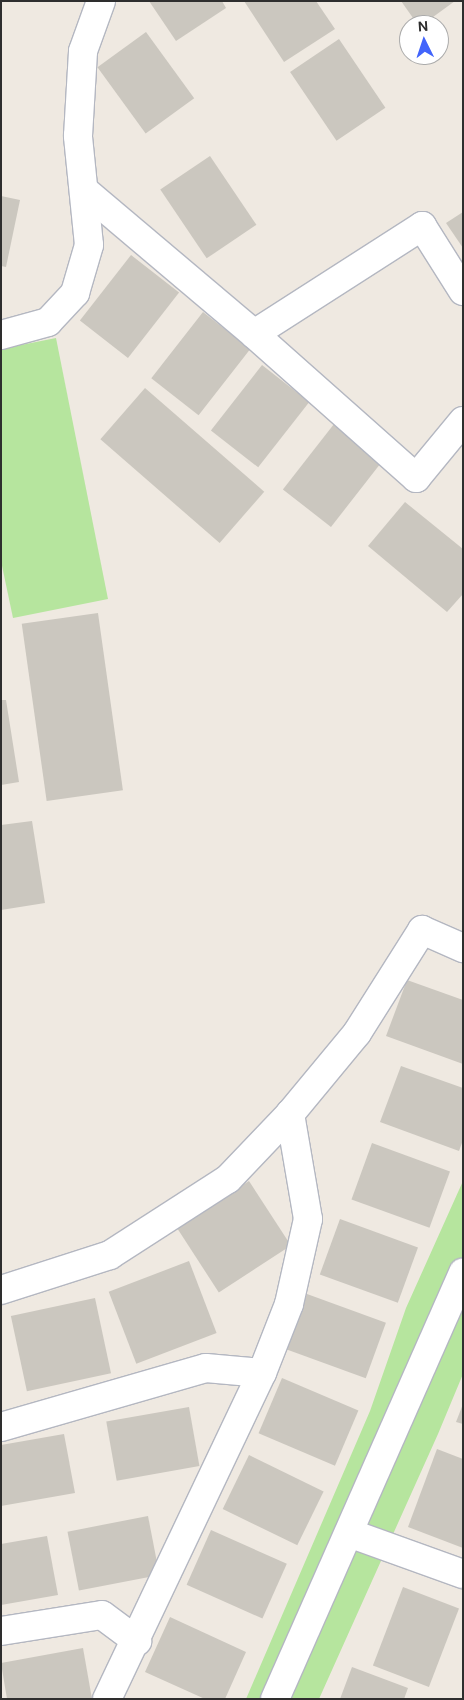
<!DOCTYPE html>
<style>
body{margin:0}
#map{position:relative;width:464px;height:1700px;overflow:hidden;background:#efe9e1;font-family:"DM Sans",sans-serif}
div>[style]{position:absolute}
.green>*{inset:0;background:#b6e59e}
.building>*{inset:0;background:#cbc7bf;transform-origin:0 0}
.roads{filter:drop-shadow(1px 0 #b4b7c1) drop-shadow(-1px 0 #b4b7c1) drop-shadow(0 1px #b4b7c1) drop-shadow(0 -1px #b4b7c1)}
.minor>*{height:28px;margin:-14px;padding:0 14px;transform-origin:14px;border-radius:14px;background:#fff}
span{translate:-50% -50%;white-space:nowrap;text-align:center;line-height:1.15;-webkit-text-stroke:4.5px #fff;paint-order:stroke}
.frame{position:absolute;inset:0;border:2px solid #2e2e2e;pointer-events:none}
.north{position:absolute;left:399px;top:15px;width:50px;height:50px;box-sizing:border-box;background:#fff;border:1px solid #ababab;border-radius:50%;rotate:356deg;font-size:14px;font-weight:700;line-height:20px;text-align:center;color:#2e2e2e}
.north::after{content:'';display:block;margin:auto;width:18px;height:22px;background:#4264fb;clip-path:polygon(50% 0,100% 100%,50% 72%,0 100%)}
</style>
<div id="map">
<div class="green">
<div style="clip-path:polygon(56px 338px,108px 599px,13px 618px,1px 561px,1px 349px)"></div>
<div style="clip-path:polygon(463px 1181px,463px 1374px,438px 1434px,319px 1699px,246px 1699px,370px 1411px,406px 1308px)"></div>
</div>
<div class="building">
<div style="clip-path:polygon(149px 1px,222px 1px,226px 8px,176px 41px)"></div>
<div style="clip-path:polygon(244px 1px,316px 1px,335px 29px,284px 62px)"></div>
<div style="clip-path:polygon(401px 1px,455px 1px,422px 25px,418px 25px)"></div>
<div style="left:146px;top:32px;width:82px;height:60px;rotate:54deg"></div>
<div style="left:339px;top:39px;width:83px;height:59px;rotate:56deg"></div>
<div style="left:210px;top:156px;width:83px;height:60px;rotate:56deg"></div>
<div style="clip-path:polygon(1px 196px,20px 200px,6px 267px,1px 266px)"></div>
<div style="clip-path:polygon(463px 212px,463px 248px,446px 223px)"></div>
<div style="left:131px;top:255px;width:61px;height:83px;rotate:38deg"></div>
<div style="left:203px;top:312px;width:60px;height:84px;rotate:38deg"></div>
<div style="left:262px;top:365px;width:60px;height:83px;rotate:38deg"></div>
<div style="left:145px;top:388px;width:158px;height:68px;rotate:41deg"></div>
<div style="left:334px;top:424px;width:61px;height:83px;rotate:38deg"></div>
<div style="clip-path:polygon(405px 502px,463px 549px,463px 594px,447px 612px,368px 546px)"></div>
<div style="left:98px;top:613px;width:179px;height:77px;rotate:82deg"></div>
<div style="clip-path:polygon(1px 700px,6px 700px,19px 782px,1px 785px)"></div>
<div style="clip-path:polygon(32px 821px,45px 903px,1px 910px,1px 825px)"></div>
<div style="clip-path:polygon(407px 980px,463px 1000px,463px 1064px,386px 1036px)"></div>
<div style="clip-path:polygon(401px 1066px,463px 1088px,463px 1140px,459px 1151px,380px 1122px)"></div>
<div style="left:372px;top:1143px;width:83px;height:60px;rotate:20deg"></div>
<div style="left:249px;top:1181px;width:77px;height:86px;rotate:57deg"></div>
<div style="left:340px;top:1219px;width:83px;height:59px;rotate:20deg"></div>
<div style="left:189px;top:1261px;width:77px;height:86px;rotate:69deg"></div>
<div style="left:307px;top:1294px;width:84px;height:59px;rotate:20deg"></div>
<div style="left:95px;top:1298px;width:77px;height:86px;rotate:78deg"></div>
<div style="left:282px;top:1378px;width:83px;height:60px;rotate:23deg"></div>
<div style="clip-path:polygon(463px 1404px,463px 1424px,456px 1422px)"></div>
<div style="left:189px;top:1407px;width:60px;height:84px;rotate:80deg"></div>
<div style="clip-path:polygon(64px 1434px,75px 1493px,1px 1506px,1px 1445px)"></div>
<div style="clip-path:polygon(437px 1449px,463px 1459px,463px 1548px,408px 1527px)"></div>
<div style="left:249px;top:1455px;width:83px;height:60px;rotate:26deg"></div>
<div style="left:148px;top:1516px;width:60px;height:82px;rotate:79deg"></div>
<div style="left:211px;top:1530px;width:83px;height:60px;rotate:24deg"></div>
<div style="clip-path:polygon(47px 1536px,58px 1595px,1px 1605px,1px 1544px)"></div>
<div style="left:403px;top:1587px;width:60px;height:84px;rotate:21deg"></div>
<div style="clip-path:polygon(170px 1617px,246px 1652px,225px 1699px,205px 1699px,145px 1672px)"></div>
<div style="clip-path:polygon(83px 1648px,92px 1699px,7px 1699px,1px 1663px)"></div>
<div style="clip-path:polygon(352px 1667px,408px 1688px,404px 1699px,340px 1699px)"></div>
</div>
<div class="roads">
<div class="minor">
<div style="left:85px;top:191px;width:221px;rotate:40.2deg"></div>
<div style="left:254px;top:334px;width:217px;rotate:41.6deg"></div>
<div style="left:416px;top:478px;width:74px;rotate:-50.5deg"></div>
<div style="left:254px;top:334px;width:200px;rotate:-32.7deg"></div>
<div style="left:422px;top:226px;width:77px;rotate:57.8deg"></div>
<div style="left:1px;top:335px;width:49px;rotate:-15.5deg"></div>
<div style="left:48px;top:322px;width:40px;rotate:-47deg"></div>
<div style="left:75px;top:293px;width:50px;rotate:-73.7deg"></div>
<div style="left:89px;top:245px;width:110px;rotate:-95.8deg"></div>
<div style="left:78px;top:136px;width:85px;rotate:-86.6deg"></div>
<div style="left:83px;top:51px;width:53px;rotate:-70.2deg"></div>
<div style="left:1px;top:1290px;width:114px;rotate:-17.8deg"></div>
<div style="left:110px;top:1255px;width:140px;rotate:-32.8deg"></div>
<div style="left:228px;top:1179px;width:90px;rotate:-46.4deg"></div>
<div style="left:290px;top:1114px;width:105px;rotate:-50.4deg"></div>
<div style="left:357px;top:1033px;width:122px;rotate:-57.7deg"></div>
<div style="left:422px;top:930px;width:45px;rotate:23.7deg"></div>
<div style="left:1px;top:1427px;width:213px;rotate:-16.1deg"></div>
<div style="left:206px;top:1368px;width:56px;rotate:5.1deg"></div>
<div style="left:349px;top:1533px;width:121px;rotate:19.8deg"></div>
<div style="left:1px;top:1631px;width:102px;rotate:-9deg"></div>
<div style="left:102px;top:1615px;width:44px;rotate:36.6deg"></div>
<div style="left:107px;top:1699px;width:361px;rotate:-64.6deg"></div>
<div style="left:262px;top:1373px;width:74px;rotate:-68.6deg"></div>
<div style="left:289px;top:1304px;width:87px;rotate:-77.4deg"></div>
<div style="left:308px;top:1219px;width:107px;rotate:-99.7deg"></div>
<div style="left:275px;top:1699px;width:466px;rotate:-66.2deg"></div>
</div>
</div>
<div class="frame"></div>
<div class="north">N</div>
</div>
